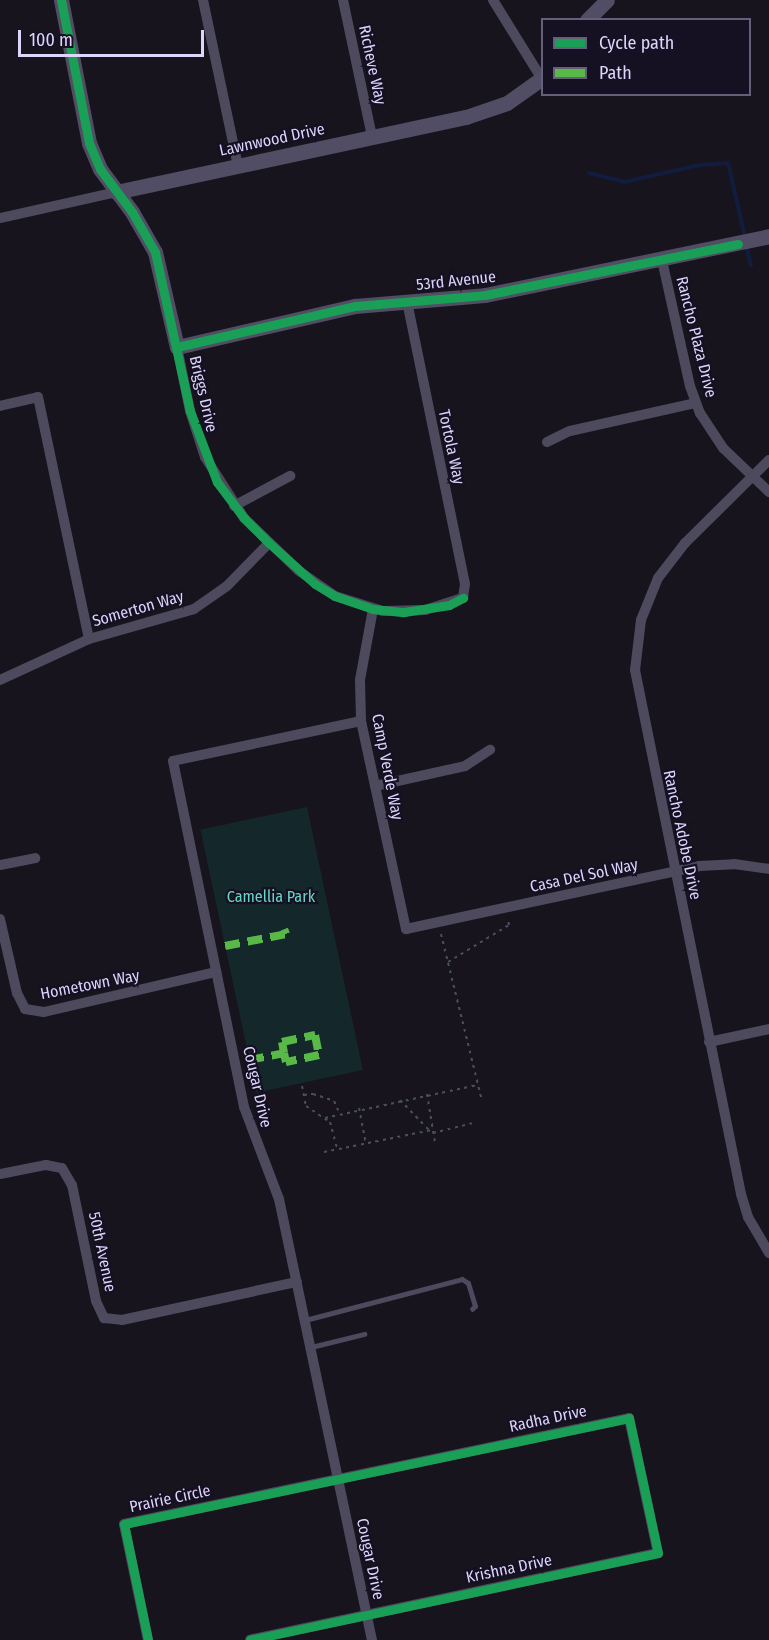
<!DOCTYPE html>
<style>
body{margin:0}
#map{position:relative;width:769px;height:1640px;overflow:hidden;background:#17141e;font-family:"Fira Sans Condensed",sans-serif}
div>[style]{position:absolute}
.green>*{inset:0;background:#14272a;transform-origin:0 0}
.stream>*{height:4px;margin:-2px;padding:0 2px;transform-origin:2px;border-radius:2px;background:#111c3e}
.path>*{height:2px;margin-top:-1px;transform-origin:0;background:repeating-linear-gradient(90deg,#48505e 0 3px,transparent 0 7.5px)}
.lane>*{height:5px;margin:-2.5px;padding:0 2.5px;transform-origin:2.5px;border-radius:2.5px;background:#4d4a5e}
.street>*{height:10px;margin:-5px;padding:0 5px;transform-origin:5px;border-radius:5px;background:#4d4a5e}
.secondary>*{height:15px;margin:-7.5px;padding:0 7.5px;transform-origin:7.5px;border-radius:7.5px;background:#514d64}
.quiet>*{height:8px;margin-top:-4px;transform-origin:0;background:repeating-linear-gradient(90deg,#58b947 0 15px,transparent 0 23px)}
.cycleway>*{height:9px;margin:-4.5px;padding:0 4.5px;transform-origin:4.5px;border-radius:4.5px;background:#1a9f57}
span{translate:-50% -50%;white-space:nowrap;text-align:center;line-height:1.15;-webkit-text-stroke:4.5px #151022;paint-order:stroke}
.street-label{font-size:16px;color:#ddd5fb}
.park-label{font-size:16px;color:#67d5c5}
.legend{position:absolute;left:541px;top:18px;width:210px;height:78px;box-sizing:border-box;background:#151022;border:2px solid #655f79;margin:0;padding:8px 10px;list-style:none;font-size:18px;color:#ddd5fb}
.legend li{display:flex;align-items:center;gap:12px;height:30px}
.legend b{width:30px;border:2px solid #655f79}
.scale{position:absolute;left:18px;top:30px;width:186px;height:27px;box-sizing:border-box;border:3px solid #ddd5fb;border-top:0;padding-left:8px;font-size:18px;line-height:21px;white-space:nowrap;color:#ddd5fb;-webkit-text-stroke:4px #151022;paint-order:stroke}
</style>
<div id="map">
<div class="green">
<div style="left:307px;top:807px;width:269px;height:109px;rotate:78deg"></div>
</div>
<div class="stream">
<div style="left:589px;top:173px;width:36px;rotate:14deg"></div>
<div style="left:624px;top:182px;width:78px;rotate:-12.6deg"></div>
<div style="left:700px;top:165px;width:28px;rotate:-4deg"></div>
<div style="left:728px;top:163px;width:76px;rotate:77.1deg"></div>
<div style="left:746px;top:244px;width:22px;rotate:77deg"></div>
</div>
<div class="path">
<div style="left:441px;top:934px;width:168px;rotate:76.2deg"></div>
<div style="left:448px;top:962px;width:71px;rotate:-31.2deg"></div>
<div style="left:509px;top:925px;width:6px;rotate:-99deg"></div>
<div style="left:302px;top:1086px;width:20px;rotate:79deg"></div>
<div style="left:306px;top:1106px;width:29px;rotate:34deg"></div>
<div style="left:330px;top:1122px;width:28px;rotate:75deg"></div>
<div style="left:427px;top:1094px;width:50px;rotate:80.7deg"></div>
<div style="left:304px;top:1095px;width:9px;rotate:-6deg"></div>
<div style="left:313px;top:1094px;width:22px;rotate:18deg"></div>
<div style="left:334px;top:1101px;width:12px;rotate:66deg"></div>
<div style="left:400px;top:1100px;width:42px;rotate:46deg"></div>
<div style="left:359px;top:1108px;width:36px;rotate:79deg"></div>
<div style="left:325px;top:1118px;width:157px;rotate:-12.2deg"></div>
<div style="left:433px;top:1133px;width:45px;rotate:-14deg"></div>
<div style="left:324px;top:1152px;width:110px;rotate:-11.5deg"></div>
</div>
<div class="lane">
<div style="left:305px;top:1320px;width:162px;rotate:-14.6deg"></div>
<div style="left:462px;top:1279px;width:7px;rotate:34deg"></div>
<div style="left:468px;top:1283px;width:24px;rotate:73deg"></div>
<div style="left:475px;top:1306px;width:4px;rotate:135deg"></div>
<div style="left:311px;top:1347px;width:55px;rotate:-13.8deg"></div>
</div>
<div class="street">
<div style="left:203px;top:0;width:170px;rotate:78.1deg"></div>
<div style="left:343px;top:0;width:140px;rotate:78deg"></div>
<div style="left:493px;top:0;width:93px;rotate:58.2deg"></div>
<div style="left:0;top:218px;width:119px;rotate:-12.6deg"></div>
<div style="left:662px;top:260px;width:129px;rotate:77.5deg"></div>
<div style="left:690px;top:386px;width:29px;rotate:70deg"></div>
<div style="left:700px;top:413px;width:42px;rotate:56.7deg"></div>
<div style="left:723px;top:448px;width:64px;rotate:43.7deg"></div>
<div style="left:177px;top:347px;width:65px;rotate:78.5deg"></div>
<div style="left:190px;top:411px;width:48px;rotate:71.9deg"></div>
<div style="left:205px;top:457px;width:72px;rotate:57.4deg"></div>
<div style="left:244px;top:518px;width:76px;rotate:43.9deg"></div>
<div style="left:299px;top:571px;width:44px;rotate:34.8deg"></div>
<div style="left:335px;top:596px;width:50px;rotate:17.4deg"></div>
<div style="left:383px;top:611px;width:42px;rotate:-1.4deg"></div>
<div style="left:425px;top:610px;width:40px;rotate:-18deg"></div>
<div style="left:463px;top:598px;width:14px;rotate:-82deg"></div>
<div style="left:465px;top:584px;width:288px;rotate:-101.6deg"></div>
<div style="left:0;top:406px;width:39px;rotate:-13deg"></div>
<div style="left:38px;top:397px;width:247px;rotate:78.1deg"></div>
<div style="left:547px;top:442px;width:25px;rotate:-26deg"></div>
<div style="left:570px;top:431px;width:128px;rotate:-12.6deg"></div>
<div style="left:769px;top:460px;width:118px;rotate:135.3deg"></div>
<div style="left:685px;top:543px;width:44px;rotate:127.6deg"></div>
<div style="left:658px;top:578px;width:45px;rotate:112deg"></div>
<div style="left:641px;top:620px;width:50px;rotate:96.8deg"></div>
<div style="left:635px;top:670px;width:535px;rotate:78.56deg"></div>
<div style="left:741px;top:1194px;width:24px;rotate:73deg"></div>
<div style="left:748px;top:1217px;width:42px;rotate:59.7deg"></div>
<div style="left:234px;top:506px;width:64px;rotate:-28.2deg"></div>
<div style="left:373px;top:609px;width:72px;rotate:100.4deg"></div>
<div style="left:360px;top:680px;width:41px;rotate:88.6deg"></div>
<div style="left:361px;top:721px;width:213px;rotate:77.8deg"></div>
<div style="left:406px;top:929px;width:300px;rotate:-12.1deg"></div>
<div style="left:699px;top:866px;width:35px;rotate:-3deg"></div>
<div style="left:734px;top:864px;width:35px;rotate:8deg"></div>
<div style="left:0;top:680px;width:98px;rotate:-24.7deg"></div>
<div style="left:89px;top:639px;width:109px;rotate:-15.9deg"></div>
<div style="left:194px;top:609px;width:40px;rotate:-34.9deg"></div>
<div style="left:227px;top:586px;width:60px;rotate:-45.7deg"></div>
<div style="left:361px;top:721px;width:192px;rotate:168deg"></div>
<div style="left:173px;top:761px;width:353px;rotate:78.4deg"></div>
<div style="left:244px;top:1107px;width:98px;rotate:69.2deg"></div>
<div style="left:279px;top:1199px;width:451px;rotate:78.1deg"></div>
<div style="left:375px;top:786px;width:92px;rotate:-12.5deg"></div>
<div style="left:465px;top:766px;width:30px;rotate:-33deg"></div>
<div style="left:0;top:865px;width:36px;rotate:-11deg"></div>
<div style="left:0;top:919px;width:76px;rotate:77.1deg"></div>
<div style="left:17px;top:993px;width:18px;rotate:63deg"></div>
<div style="left:25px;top:1009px;width:19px;rotate:9deg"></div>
<div style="left:44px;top:1012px;width:177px;rotate:-13.1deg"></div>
<div style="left:709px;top:1042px;width:61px;rotate:-12.2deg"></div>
<div style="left:0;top:1174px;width:47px;rotate:-11.1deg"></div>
<div style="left:46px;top:1165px;width:16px;rotate:11deg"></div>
<div style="left:62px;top:1168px;width:20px;rotate:60deg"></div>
<div style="left:72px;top:1185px;width:118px;rotate:78.3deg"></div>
<div style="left:96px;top:1301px;width:19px;rotate:65deg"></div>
<div style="left:104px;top:1318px;width:18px;rotate:6deg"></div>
<div style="left:122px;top:1320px;width:179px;rotate:-12.3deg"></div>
<div style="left:148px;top:1640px;width:118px;rotate:-101.7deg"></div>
<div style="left:124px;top:1524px;width:516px;rotate:-11.85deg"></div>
<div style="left:629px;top:1418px;width:138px;rotate:77.9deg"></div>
<div style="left:658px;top:1553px;width:417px;rotate:168deg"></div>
</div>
<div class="secondary">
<div style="left:61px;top:0;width:146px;rotate:78.9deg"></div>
<div style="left:89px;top:143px;width:28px;rotate:67deg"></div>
<div style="left:100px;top:169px;width:54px;rotate:53.3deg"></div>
<div style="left:132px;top:212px;width:46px;rotate:60.1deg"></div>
<div style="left:155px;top:252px;width:98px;rotate:77deg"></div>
<div style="left:177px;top:347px;width:183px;rotate:-13deg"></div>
<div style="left:355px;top:306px;width:130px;rotate:-4.8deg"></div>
<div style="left:485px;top:295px;width:290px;rotate:-11.7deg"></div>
<div style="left:587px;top:20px;width:28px;rotate:-45deg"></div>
<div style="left:116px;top:192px;width:358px;rotate:-12.1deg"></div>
<div style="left:466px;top:117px;width:43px;rotate:-18.9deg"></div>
<div style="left:507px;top:103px;width:43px;rotate:-35.5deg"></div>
</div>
<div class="quiet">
<div style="left:225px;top:946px;width:62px;rotate:-11.1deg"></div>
<div style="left:286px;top:934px;width:5px;rotate:-112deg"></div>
<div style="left:249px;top:1060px;width:36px;rotate:-11deg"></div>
<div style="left:284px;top:1053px;width:11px;rotate:-100deg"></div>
<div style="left:282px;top:1042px;width:34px;rotate:-12deg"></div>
<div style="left:315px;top:1035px;width:20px;rotate:79deg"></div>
<div style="left:319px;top:1055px;width:34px;rotate:168deg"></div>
<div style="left:286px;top:1062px;width:9px;rotate:-103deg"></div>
</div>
<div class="cycleway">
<div style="left:61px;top:0;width:146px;rotate:78.9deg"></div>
<div style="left:89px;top:143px;width:28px;rotate:67deg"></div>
<div style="left:100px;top:169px;width:54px;rotate:53.3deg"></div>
<div style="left:132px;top:212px;width:46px;rotate:60.1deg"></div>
<div style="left:155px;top:252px;width:163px;rotate:77.6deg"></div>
<div style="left:190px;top:411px;width:76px;rotate:69.2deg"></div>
<div style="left:217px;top:482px;width:45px;rotate:53.1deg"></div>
<div style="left:244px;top:518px;width:35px;rotate:45deg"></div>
<div style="left:269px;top:543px;width:62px;rotate:41.7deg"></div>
<div style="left:315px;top:584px;width:23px;rotate:31deg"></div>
<div style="left:335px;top:596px;width:40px;rotate:18.9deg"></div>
<div style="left:373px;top:609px;width:31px;rotate:6deg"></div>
<div style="left:404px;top:612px;width:46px;rotate:-8.8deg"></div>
<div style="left:449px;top:605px;width:16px;rotate:-27deg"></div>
<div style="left:177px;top:347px;width:183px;rotate:-13deg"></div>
<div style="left:355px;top:306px;width:130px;rotate:-4.8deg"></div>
<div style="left:485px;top:295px;width:258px;rotate:-11.4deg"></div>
<div style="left:148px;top:1640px;width:118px;rotate:-101.7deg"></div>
<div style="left:124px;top:1524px;width:516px;rotate:-11.85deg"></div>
<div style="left:629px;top:1418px;width:138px;rotate:77.9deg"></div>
<div style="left:658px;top:1553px;width:417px;rotate:168deg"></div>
</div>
<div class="street-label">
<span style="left:372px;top:65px;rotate:78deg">Richeve Way</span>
<span style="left:272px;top:140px;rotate:-12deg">Lawnwood Drive</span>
<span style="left:456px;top:281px;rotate:-6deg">53rd Avenue</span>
<span style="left:696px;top:337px;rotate:76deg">Rancho Plaza Drive</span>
<span style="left:203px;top:394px;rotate:77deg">Briggs Drive</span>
<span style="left:451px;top:447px;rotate:78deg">Tortola Way</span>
<span style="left:138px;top:609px;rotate:-16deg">Somerton Way</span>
<span style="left:387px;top:767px;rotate:79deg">Camp Verde Way</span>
<span style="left:682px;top:835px;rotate:78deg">Rancho Adobe Drive</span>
<span style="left:584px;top:876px;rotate:-12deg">Casa Del Sol Way</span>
<span style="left:90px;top:985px;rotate:-11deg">Hometown Way</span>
<span style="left:257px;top:1087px;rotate:77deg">Cougar Drive</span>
<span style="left:102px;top:1252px;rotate:78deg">50th Avenue</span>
<span style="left:548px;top:1419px;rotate:-12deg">Radha Drive</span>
<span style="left:170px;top:1499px;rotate:-12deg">Prairie Circle</span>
<span style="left:370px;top:1559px;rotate:78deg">Cougar Drive</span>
<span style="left:509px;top:1569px;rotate:-12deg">Krishna Drive</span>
</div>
<div class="park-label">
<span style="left:271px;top:897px">Camellia Park</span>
</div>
<ul class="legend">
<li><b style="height:8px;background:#1a9f57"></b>Cycle path</li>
<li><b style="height:8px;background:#58b947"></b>Path</li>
</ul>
<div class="scale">100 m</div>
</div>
